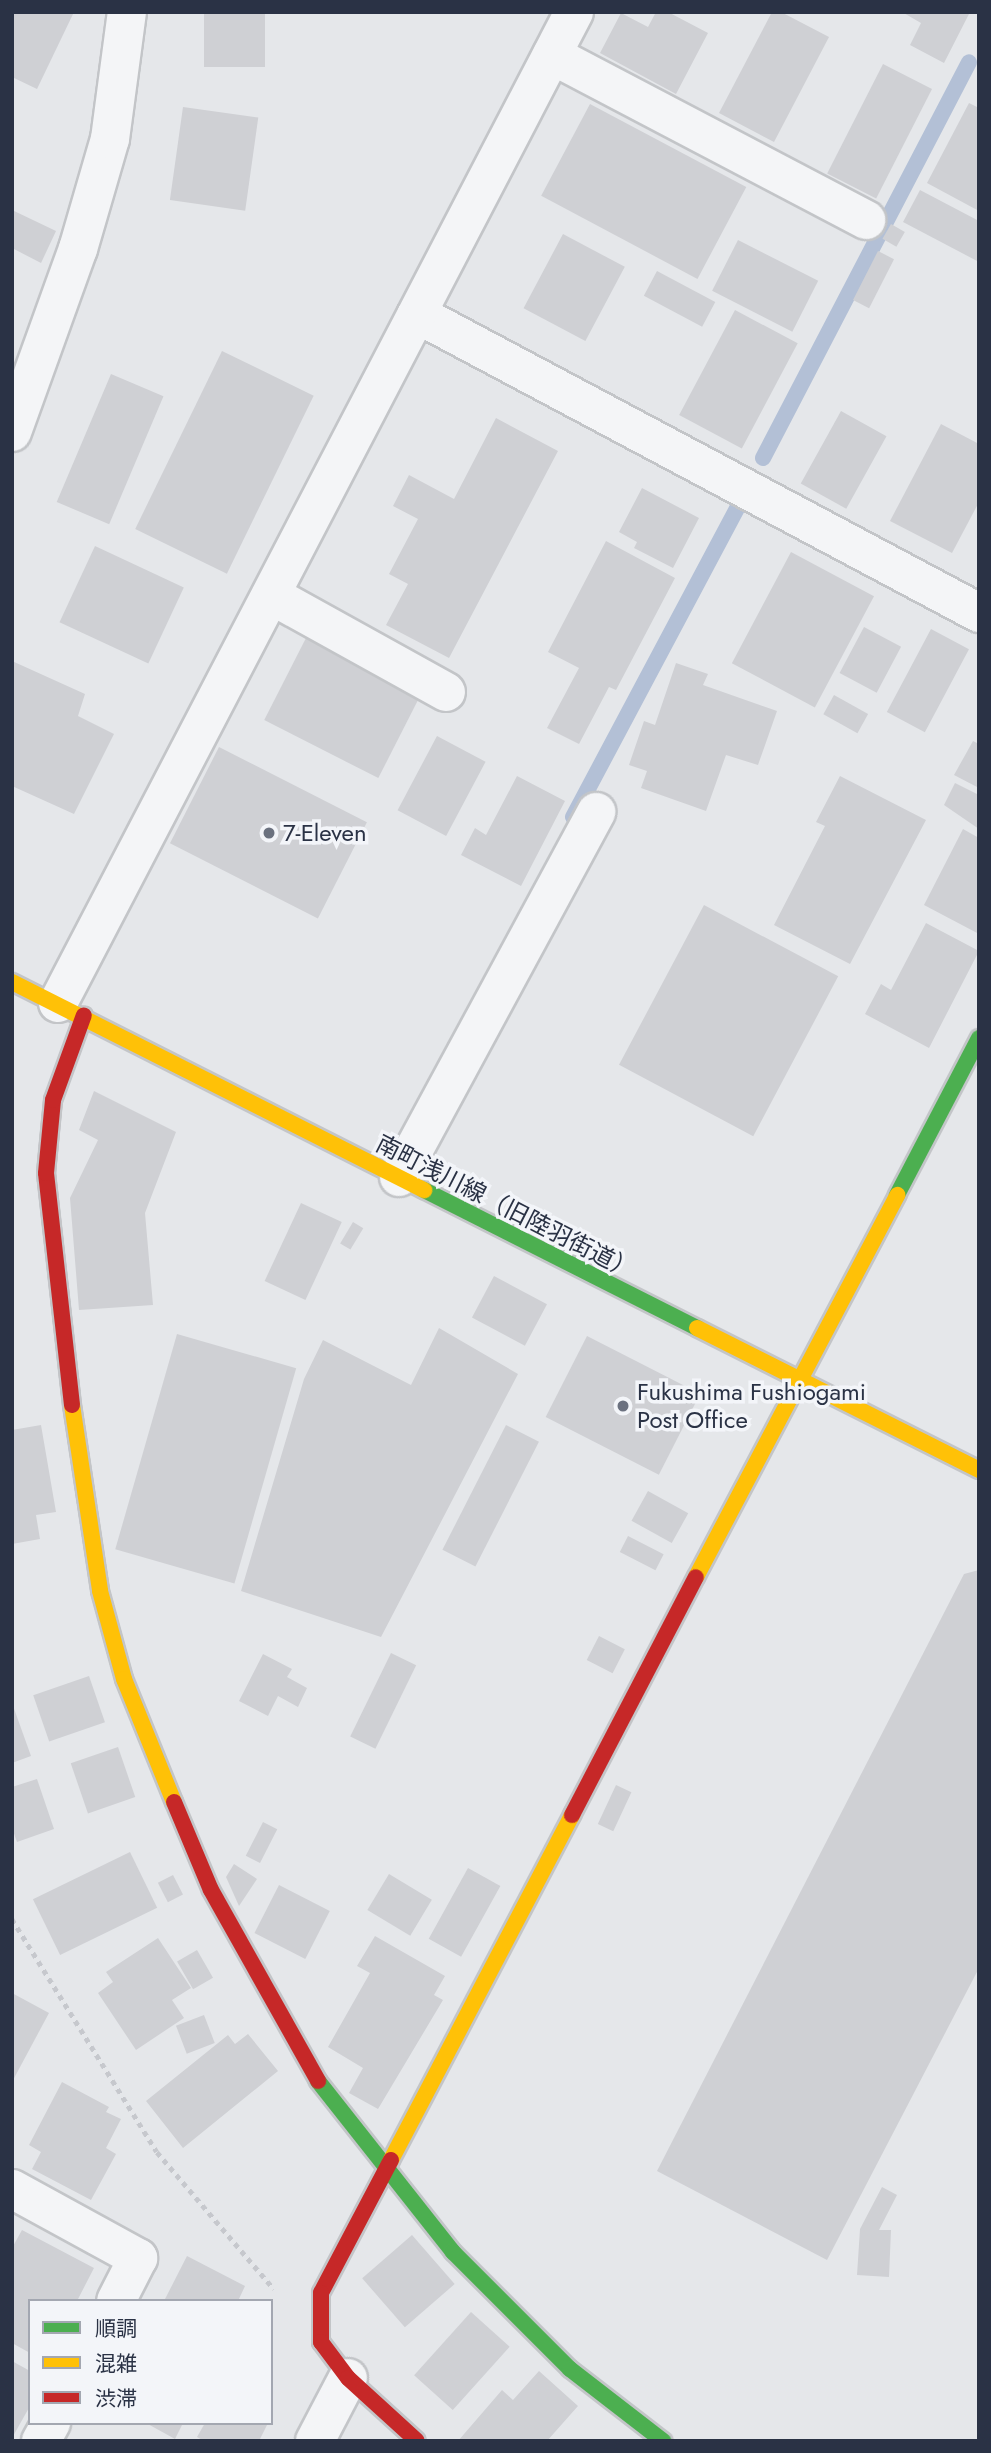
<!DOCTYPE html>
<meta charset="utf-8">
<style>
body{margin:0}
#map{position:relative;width:991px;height:2453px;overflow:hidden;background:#e5e7ea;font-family:Jost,"Noto Sans JP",sans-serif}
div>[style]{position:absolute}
.stream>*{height:16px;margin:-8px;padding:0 8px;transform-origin:8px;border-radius:8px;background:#b3c0d6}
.building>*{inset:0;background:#cfd0d4;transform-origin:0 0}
.path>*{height:4.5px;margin-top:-2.25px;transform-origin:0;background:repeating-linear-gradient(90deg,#c6c8cd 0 5px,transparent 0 10px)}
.roads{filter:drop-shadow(2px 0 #c3c5c8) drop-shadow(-2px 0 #c3c5c8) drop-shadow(0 2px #c3c5c8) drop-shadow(0 -2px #c3c5c8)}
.street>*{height:38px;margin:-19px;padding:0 19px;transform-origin:19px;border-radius:19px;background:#f4f5f7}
.fast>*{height:16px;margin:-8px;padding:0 8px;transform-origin:8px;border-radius:8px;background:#4caf50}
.slow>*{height:16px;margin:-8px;padding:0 8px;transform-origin:8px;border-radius:8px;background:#ffc107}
.jam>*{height:16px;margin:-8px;padding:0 8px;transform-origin:8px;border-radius:8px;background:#c62828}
.dots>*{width:19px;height:19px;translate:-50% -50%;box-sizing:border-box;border:4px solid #f3f5f9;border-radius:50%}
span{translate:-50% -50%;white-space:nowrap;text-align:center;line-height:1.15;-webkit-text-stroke:7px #f3f5f9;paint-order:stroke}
.poi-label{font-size:24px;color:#2a3245}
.left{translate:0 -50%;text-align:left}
.street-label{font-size:24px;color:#2a3245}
.frame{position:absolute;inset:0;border:14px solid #2a3245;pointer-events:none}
.legend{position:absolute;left:28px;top:2299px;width:245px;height:126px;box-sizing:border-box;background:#f3f5f9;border:2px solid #a3a7b1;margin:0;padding:9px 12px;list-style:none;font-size:21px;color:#2a3245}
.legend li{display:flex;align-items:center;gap:14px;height:35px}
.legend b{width:35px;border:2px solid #a3a7b1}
</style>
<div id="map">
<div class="stream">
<div style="left:763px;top:458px;width:446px;rotate:-62.5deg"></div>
<div style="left:573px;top:817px;width:351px;rotate:-62deg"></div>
</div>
<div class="building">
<div style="clip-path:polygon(12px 12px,74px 12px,37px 89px,12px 77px)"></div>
<div style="left:204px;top:12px;width:61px;height:55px"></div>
<div style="clip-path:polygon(656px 12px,668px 12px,708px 33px,676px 94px,600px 53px,621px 13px,648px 27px)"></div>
<div style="clip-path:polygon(772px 12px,781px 12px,829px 37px,774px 142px,719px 113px)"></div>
<div style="clip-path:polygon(902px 12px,970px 12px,944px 63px,910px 45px,921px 23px)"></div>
<div style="left:883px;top:64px;width:55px;height:123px;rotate:27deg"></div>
<div style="clip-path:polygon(969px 103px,979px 108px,979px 211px,927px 183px)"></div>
<div style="left:590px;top:104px;width:177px;height:104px;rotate:28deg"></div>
<div style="left:183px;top:107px;width:76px;height:94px;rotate:8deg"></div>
<div style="clip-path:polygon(920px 190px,979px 221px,979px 262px,903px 222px)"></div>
<div style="clip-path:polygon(12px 210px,56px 231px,41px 263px,12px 248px)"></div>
<div style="left:891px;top:224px;width:16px;height:17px;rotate:30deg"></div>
<div style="left:563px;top:234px;width:70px;height:84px;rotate:28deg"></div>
<div style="left:738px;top:240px;width:90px;height:57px;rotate:27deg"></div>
<div style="left:878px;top:251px;width:18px;height:55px;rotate:27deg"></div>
<div style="left:657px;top:271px;width:66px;height:28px;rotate:28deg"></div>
<div style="left:735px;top:310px;width:71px;height:119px;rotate:28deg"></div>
<div style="left:222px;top:351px;width:102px;height:198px;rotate:26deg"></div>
<div style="left:111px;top:374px;width:57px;height:139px;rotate:23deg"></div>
<div style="left:841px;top:411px;width:52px;height:83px;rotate:29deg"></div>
<div style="clip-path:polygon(496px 418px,558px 451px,449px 658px,386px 625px,408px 584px,389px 574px,418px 519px,393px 506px,409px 475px,454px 499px)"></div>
<div style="clip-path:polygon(941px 424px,979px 444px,979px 502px,952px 553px,890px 521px)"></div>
<div style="clip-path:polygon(642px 488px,699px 518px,673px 568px,634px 548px,637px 542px,619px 532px)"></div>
<div style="clip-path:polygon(606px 541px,675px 578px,616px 690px,609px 687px,579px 744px,547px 728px,579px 668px,548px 652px)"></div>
<div style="left:95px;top:546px;width:98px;height:84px;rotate:25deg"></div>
<div style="left:791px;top:552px;width:94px;height:126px;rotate:28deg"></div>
<div style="left:864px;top:627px;width:42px;height:52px;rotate:28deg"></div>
<div style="left:931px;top:629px;width:43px;height:94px;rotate:28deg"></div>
<div style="left:306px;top:638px;width:128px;height:92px;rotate:27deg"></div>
<div style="clip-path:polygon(12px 661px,85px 694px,78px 716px,114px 734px,74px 814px,12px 786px)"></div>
<div style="clip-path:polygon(676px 663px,708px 674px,703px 685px,777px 711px,758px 765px,726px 755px,706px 811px,641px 788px,647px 771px,629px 765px,644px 721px,655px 725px)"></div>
<div style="left:834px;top:695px;width:39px;height:22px;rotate:29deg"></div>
<div style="left:437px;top:736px;width:55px;height:84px;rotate:28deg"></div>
<div style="clip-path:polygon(973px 741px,979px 744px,979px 788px,954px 775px)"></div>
<div style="left:219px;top:747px;width:166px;height:108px;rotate:27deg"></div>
<div style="clip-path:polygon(517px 776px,565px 801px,521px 886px,461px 855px,475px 828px,486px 835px)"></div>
<div style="clip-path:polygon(840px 776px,926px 820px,850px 964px,774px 925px,825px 826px,816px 822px)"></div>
<div style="clip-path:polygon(955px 783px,979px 795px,979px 829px,944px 805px)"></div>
<div style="clip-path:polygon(963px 829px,979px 838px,979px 934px,924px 905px)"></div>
<div style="left:704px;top:905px;width:152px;height:181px;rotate:28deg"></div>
<div style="clip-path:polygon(926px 923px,979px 951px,929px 1048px,865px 1014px,881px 984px,891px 990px)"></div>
<div style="clip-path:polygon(94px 1091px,176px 1132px,145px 1213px,153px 1305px,79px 1310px,70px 1198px,98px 1140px,79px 1130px)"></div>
<div style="left:301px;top:1203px;width:45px;height:86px;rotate:25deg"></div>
<div style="left:353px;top:1222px;width:12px;height:25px;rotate:31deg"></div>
<div style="left:494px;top:1276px;width:60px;height:47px;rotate:28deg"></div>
<div style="clip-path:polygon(439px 1328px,518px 1374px,381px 1637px,241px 1591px,304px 1379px,323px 1340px,411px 1385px)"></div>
<div style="left:177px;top:1334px;width:124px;height:224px;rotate:16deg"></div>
<div style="left:587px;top:1336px;width:127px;height:91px;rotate:27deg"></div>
<div style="clip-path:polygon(41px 1425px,56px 1512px,36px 1515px,40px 1539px,12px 1544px,12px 1430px)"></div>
<div style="left:506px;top:1425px;width:37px;height:140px;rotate:27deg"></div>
<div style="left:648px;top:1491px;width:46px;height:34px;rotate:29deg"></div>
<div style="left:628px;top:1536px;width:40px;height:18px;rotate:27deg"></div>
<div style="clip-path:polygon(979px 1570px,979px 1968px,827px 2260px,657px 2171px,964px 1574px)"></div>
<div style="left:599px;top:1636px;width:29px;height:27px;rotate:27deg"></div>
<div style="left:391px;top:1653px;width:28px;height:93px;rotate:26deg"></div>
<div style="clip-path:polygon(263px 1654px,292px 1669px,287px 1677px,307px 1688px,298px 1707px,278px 1696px,268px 1716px,239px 1701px)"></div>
<div style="left:89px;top:1676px;width:49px;height:59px;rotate:71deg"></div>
<div style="clip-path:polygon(12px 1703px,31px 1756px,12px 1763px)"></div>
<div style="left:118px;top:1747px;width:53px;height:50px;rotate:71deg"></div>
<div style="clip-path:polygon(37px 1779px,54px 1829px,17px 1842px,12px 1828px,12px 1787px)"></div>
<div style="left:616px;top:1785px;width:17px;height:43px;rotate:25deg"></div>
<div style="left:263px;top:1822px;width:16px;height:38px;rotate:27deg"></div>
<div style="left:130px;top:1852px;width:62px;height:108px;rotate:64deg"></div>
<div style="clip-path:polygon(234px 1864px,257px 1879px,239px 1906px,226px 1877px)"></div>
<div style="left:468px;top:1868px;width:37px;height:81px;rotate:29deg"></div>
<div style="left:389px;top:1874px;width:50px;height:42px;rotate:31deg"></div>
<div style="left:173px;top:1875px;width:22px;height:17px;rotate:63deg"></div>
<div style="left:279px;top:1885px;width:57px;height:54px;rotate:27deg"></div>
<div style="clip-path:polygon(375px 1936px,445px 1976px,434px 1995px,443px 2000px,378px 2109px,349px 2093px,363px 2068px,328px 2047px,370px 1973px,357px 1966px)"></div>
<div style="clip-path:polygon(158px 1938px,191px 1988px,172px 2000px,184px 2018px,136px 2050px,98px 1993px,113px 1982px,106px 1972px)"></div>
<div style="left:197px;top:1950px;width:32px;height:23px;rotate:60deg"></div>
<div style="clip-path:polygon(12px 1993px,49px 2013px,12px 2082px)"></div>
<div style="left:204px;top:2015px;width:30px;height:30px;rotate:69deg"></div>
<div style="clip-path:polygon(248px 2034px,278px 2071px,183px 2148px,146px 2101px,228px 2035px,235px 2044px)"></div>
<div style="clip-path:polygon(62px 2082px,109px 2107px,106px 2112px,121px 2119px,106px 2148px,116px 2154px,91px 2200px,32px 2169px,41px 2152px,29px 2145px)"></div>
<div style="clip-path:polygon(882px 2187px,897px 2195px,879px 2230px,891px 2230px,889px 2277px,857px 2275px,860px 2229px)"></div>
<div style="clip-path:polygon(22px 2230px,94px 2268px,77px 2301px,30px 2301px,30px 2353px,12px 2343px,12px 2248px)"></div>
<div style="left:412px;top:2235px;width:65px;height:66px;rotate:49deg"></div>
<div style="clip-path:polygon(187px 2256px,245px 2286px,238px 2301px,164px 2301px)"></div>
<div style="left:471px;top:2312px;width:52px;height:85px;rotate:42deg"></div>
<div style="clip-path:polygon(12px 2361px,30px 2371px,30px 2406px,12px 2438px)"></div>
<div style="clip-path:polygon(539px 2371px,578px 2406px,547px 2441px,458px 2441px,502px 2390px,513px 2400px)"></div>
<div style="clip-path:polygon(146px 2423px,183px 2423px,175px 2439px)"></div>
<div style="clip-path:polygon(205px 2423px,268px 2423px,259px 2441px,204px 2441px,197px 2437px)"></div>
</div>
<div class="path">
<div style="left:12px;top:1919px;width:274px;rotate:58.1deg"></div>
<div style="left:157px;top:2152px;width:180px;rotate:49.5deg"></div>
</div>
<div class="roads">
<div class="street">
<div style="left:552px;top:55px;width:355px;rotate:27.7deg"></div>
<div style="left:417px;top:314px;width:637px;rotate:28.01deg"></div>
<div style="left:12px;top:432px;width:195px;rotate:-70.2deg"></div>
<div style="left:78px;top:249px;width:115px;rotate:-73.8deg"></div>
<div style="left:110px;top:139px;width:128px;rotate:-82.4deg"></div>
<div style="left:271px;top:595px;width:200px;rotate:29deg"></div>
<div style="left:58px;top:1003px;width:1117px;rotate:-62.49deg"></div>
<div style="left:399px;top:1177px;width:415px;rotate:-61.6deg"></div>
<div style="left:12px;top:2189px;width:144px;rotate:28.7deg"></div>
<div style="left:138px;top:2258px;width:48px;rotate:117.1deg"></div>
<div style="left:41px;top:2441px;width:21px;rotate:-61deg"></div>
<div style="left:315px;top:2441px;width:71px;rotate:-62.4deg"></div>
</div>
<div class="fast">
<div style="left:424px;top:1190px;width:306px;rotate:26.8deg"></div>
<div style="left:897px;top:1195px;width:177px;rotate:-62.4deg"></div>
<div style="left:318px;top:2081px;width:218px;rotate:51.7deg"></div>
<div style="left:453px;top:2252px;width:165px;rotate:45deg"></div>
<div style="left:570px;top:2369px;width:118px;rotate:37.7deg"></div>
</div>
<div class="slow">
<div style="left:12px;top:982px;width:462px;rotate:26.8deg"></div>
<div style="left:697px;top:1328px;width:316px;rotate:26.7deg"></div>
<div style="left:72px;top:1405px;width:188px;rotate:81.4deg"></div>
<div style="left:100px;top:1591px;width:91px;rotate:74.7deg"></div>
<div style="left:124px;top:1679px;width:133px;rotate:67.9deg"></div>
<div style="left:696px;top:1577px;width:432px;rotate:-62.2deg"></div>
<div style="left:391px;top:2160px;width:390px;rotate:-62.3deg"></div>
</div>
<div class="jam">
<div style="left:72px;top:1405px;width:233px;rotate:-96.4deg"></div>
<div style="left:46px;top:1173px;width:73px;rotate:-84.5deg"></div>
<div style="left:53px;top:1100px;width:90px;rotate:-70deg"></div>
<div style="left:174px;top:1802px;width:95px;rotate:67.2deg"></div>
<div style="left:211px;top:1890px;width:219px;rotate:60.7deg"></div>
<div style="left:572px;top:1815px;width:268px;rotate:-62.5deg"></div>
<div style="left:391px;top:2160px;width:150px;rotate:117.8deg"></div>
<div style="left:321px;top:2293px;width:49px;rotate:90deg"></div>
<div style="left:321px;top:2342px;width:45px;rotate:53.1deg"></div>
<div style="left:348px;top:2378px;width:93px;rotate:42.4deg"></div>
</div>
</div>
<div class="dots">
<div style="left:269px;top:833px;background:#6b717f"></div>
<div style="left:623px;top:1406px;background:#6b717f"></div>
</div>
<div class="poi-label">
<span class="left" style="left:283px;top:833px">7-Eleven</span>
<span class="left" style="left:637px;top:1406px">Fukushima Fushiogami<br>Post Office</span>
</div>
<div class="street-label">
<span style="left:506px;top:1207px;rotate:27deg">南町浅川線（旧陸羽街道）</span>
</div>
<div class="frame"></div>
<ul class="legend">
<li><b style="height:9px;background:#4caf50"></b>順調</li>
<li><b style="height:9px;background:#ffc107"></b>混雑</li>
<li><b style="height:9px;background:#c62828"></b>渋滞</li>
</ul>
</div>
